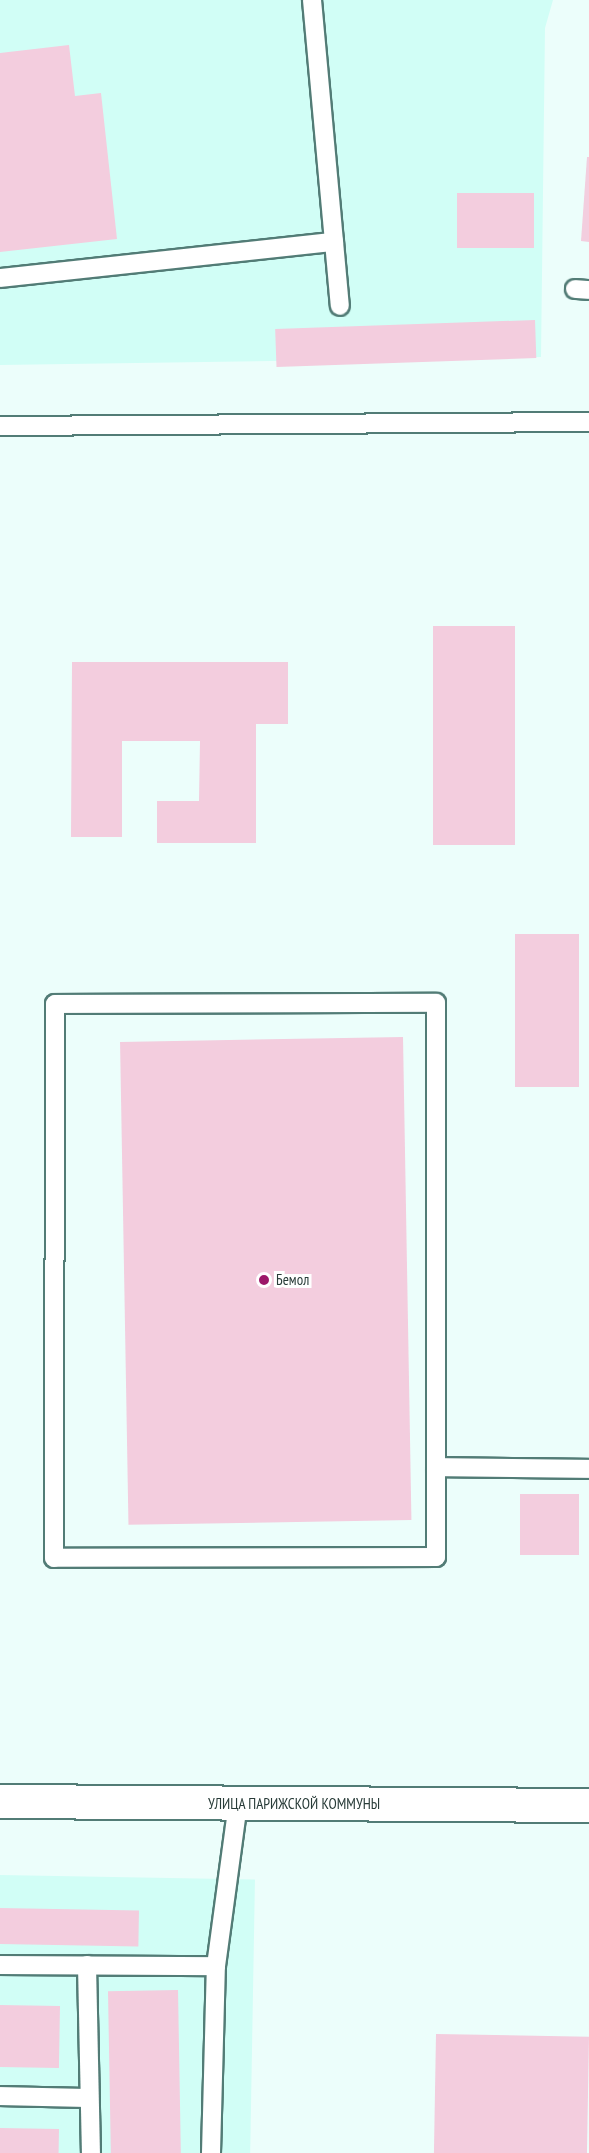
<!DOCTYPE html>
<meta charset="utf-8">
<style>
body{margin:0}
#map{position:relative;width:589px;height:2153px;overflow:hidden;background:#ecfefb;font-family:"PT Sans Narrow",sans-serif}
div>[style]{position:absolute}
.built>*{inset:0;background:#d1fef6;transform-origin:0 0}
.building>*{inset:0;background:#f3cdde;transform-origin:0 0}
.roads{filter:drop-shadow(2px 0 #527c76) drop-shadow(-2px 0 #527c76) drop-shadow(0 2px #527c76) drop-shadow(0 -2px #527c76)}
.service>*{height:18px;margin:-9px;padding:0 9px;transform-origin:9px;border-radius:9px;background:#fff}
.secondary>*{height:33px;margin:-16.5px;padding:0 16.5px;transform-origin:16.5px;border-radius:16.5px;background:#fff}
.dots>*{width:16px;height:16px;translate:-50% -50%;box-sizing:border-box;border:3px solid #fff;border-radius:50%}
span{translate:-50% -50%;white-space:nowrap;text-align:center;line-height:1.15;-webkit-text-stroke:6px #fff;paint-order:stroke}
.poi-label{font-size:15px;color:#293c39}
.left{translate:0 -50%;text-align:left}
.street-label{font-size:15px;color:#293c39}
</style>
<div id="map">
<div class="built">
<div style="clip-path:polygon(0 0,553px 0,545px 28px,541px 357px,0 365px)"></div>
<div style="left:0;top:1875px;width:255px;height:278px;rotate:1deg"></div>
</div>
<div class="building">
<div style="clip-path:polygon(69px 45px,75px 96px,101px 93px,117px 239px,0 252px,0 53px)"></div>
<div style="clip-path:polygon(587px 157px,589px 157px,589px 242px,581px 241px)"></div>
<div style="left:457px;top:193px;width:77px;height:55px"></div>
<div style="left:535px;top:320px;width:38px;height:260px;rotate:88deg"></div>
<div style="left:433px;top:626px;width:82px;height:219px"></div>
<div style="clip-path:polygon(72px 662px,288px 662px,288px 724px,256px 724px,256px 843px,157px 843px,157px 801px,199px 801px,200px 741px,122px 741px,122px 837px,71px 837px)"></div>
<div style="left:515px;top:934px;width:64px;height:153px"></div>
<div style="left:403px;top:1037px;width:483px;height:283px;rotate:89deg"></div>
<div style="left:579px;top:1494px;width:61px;height:59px;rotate:90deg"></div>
<div style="left:0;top:1908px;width:139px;height:36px;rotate:1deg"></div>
<div style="left:178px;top:1990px;width:163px;height:70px;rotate:89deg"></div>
<div style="left:0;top:2005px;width:60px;height:62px;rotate:1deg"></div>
<div style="left:436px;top:2034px;width:153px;height:119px;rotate:1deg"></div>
<div style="left:0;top:2128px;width:59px;height:25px;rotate:1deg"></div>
</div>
<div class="roads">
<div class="service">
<div style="left:312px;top:0;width:307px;rotate:84.8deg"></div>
<div style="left:0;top:278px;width:336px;rotate:-6.2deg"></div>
<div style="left:575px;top:289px;width:14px;rotate:4deg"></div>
<div style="left:0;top:426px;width:589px;rotate:-0.39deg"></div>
<div style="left:436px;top:1003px;width:554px;rotate:90deg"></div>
<div style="left:436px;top:1557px;width:382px;rotate:179.9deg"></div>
<div style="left:54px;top:1558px;width:554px;rotate:-89.9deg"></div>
<div style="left:55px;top:1004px;width:381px;rotate:-0.2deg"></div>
<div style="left:436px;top:1467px;width:153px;rotate:0.7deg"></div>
<div style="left:0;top:1965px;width:216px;rotate:0.3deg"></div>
<div style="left:87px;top:1965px;width:188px;rotate:88.8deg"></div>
<div style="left:0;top:2096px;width:89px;rotate:1.3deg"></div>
<div style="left:211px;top:2153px;width:187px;rotate:-88.5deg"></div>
<div style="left:216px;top:1966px;width:164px;rotate:-82.3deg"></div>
</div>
<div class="secondary">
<div style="left:0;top:1801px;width:589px;rotate:0.39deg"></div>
</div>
</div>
<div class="dots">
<div style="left:264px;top:1280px;background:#9c1769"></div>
</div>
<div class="poi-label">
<span class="left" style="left:276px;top:1280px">Бемол</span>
</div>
<div class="street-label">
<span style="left:294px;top:1804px">УЛИЦА ПАРИЖСКОЙ КОММУНЫ</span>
</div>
</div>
